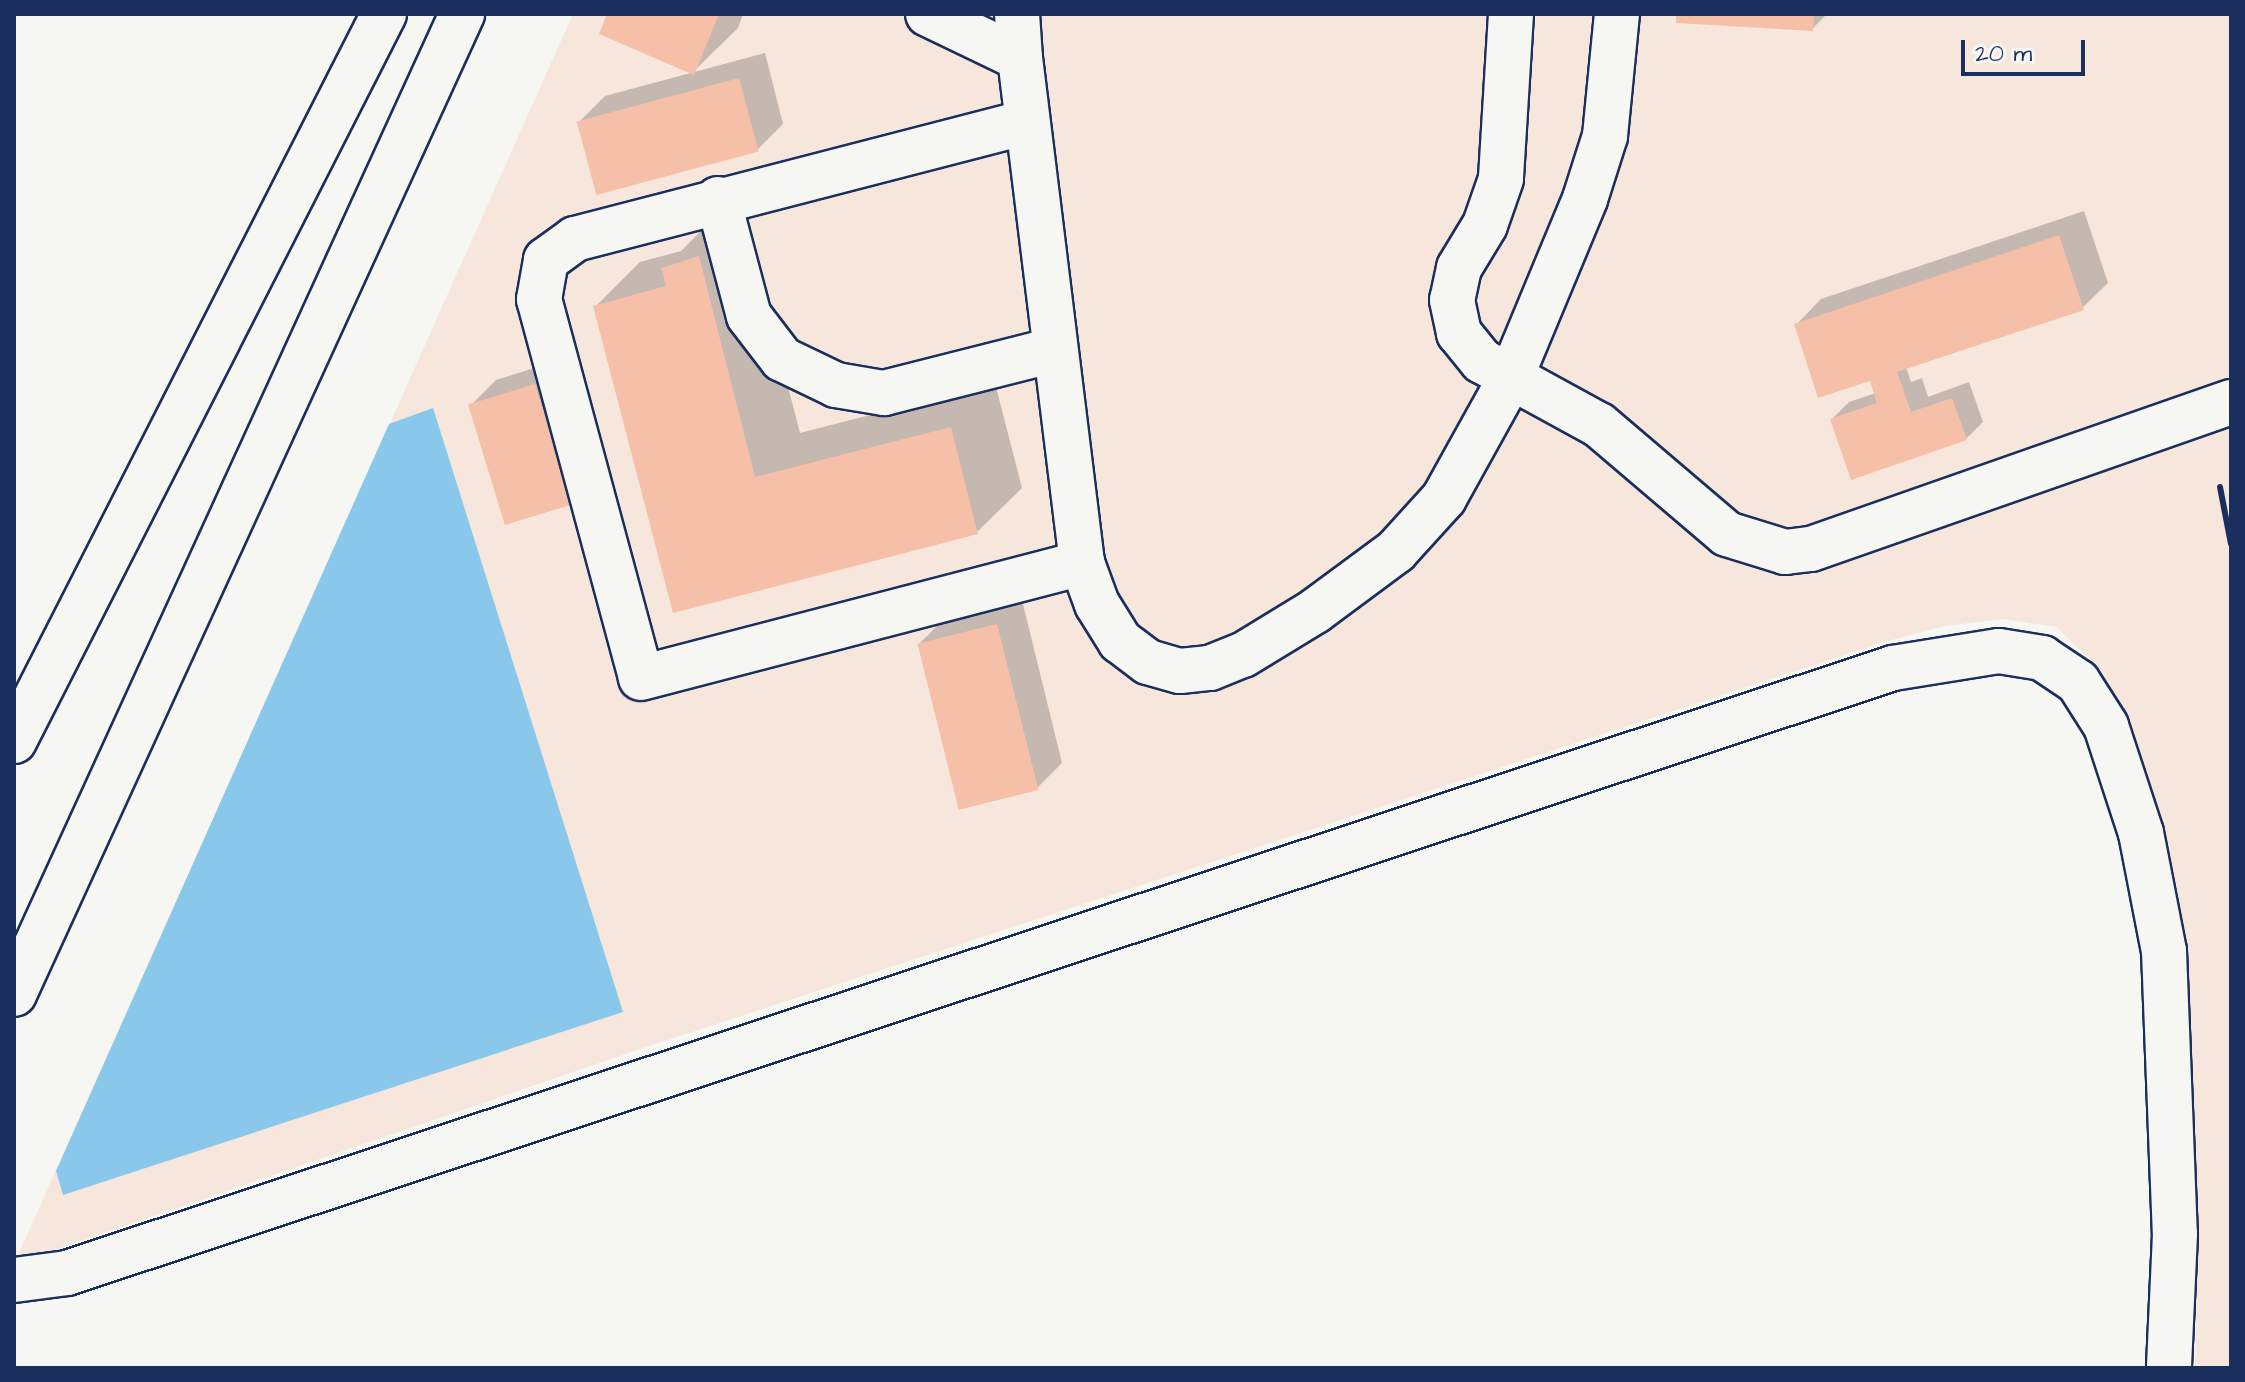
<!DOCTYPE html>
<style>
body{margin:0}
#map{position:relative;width:2245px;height:1382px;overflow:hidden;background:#f6f6f2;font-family:"Architects Daughter",sans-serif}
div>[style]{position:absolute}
.built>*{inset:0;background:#f6e6dc}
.water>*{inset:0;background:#89c8ea}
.shadow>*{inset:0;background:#0003}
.building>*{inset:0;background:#f6c0a8;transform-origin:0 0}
.roads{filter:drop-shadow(2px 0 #1b2f5e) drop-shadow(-2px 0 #1b2f5e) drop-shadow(0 2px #1b2f5e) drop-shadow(0 -2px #1b2f5e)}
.minor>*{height:44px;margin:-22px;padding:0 22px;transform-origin:22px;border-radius:22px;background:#f6f6f2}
.rail>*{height:6px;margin:-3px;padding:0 3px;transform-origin:3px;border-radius:3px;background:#1b2f5e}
span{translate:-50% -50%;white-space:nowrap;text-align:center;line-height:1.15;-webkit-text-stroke:7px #f6f6f2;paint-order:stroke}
.frame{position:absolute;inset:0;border:16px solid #1b2f5e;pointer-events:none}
.scale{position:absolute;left:1961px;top:40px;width:124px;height:36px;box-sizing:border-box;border:4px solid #1b2f5e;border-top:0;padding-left:10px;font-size:24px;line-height:28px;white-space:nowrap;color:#1b2f5e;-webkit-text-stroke:6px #f6f6f2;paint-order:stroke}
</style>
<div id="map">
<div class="built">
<div style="clip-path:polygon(573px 14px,2231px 14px,2231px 1368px,2195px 1368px,2198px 1233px,2186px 948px,2163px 825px,2129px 716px,2096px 666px,2057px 627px,2003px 619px,1944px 626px,1884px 642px,640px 1049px,14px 1264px)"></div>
</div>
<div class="water">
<div style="clip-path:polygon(433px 408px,623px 1012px,63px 1195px,56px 1171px,389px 424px)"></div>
</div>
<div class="shadow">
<div style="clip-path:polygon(609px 14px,743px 14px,738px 28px,693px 72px)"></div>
<div style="clip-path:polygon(1678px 14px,1827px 14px,1812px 29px)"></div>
<div style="clip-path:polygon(765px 53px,783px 124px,758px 149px,579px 122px,605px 96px)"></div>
<div style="clip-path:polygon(2084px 211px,2108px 283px,2082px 308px,1906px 367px,1911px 382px,1922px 378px,1928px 397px,1969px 382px,1983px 422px,1966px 439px,1832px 419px,1849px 402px,1876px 393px,1871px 379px,1796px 325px,1821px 299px)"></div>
<div style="clip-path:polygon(743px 213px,800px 433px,995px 383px,1022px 488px,977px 532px,674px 610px,595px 307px,640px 262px,681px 251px,708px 224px)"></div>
<div style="clip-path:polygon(560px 360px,571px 502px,470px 406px,496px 380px)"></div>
<div style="clip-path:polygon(1022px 600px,1062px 763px,1037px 788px,919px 644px,944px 619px)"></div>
</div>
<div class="building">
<div style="clip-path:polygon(607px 14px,719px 14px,694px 75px,599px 34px)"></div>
<div style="clip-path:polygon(1676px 14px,1814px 14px,1813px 31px,1676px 23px)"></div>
<div style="left:739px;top:78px;width:76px;height:168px;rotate:75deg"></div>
<div style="clip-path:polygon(2059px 235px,2084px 310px,1897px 372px,1911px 412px,1952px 398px,1967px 440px,1851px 480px,1830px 419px,1877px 403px,1870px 381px,1818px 398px,1794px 324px)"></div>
<div style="clip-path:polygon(699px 256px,755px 477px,951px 427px,978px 534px,673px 613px,593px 306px,666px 286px,661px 268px)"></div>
<div style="left:535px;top:384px;width:126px;height:70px;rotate:73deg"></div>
<div style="left:997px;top:624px;width:171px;height:82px;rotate:76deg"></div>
</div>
<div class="roads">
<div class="minor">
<div style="left:928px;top:14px;width:102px;rotate:25.6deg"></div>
<div style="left:1020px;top:58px;width:44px;rotate:-93.9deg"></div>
<div style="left:1511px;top:14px;width:165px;rotate:93.5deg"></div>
<div style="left:1501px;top:179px;width:49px;rotate:109.2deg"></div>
<div style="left:1485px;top:225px;width:50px;rotate:121.2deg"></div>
<div style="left:1459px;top:268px;width:33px;rotate:102deg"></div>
<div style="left:1452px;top:300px;width:34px;rotate:78deg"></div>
<div style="left:1459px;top:333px;width:36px;rotate:51deg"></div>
<div style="left:1482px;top:361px;width:133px;rotate:28.7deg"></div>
<div style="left:1599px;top:425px;width:168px;rotate:40.4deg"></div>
<div style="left:1727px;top:534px;width:61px;rotate:17.2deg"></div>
<div style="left:1785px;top:552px;width:26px;rotate:-7deg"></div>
<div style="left:1811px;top:549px;width:445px;rotate:-19.3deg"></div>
<div style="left:1020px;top:58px;width:509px;rotate:83deg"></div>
<div style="left:1082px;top:563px;width:44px;rotate:69.9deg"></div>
<div style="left:1097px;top:604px;width:44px;rotate:58.1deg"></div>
<div style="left:1120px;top:641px;width:35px;rotate:37deg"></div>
<div style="left:1148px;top:662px;width:33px;rotate:16deg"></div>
<div style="left:1180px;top:671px;width:30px;rotate:-6deg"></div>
<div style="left:1210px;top:668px;width:35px;rotate:-22deg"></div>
<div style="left:1243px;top:655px;width:84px;rotate:-31.4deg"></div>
<div style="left:1315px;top:611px;width:101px;rotate:-36.5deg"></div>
<div style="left:1396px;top:551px;width:72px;rotate:-47.8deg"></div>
<div style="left:1444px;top:498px;width:138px;rotate:-61deg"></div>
<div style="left:1511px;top:377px;width:193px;rotate:-67.4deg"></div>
<div style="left:1585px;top:199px;width:66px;rotate:-72.4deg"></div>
<div style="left:1605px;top:136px;width:123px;rotate:-84.4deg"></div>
<div style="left:1027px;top:122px;width:467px;rotate:165.5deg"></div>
<div style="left:575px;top:239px;width:36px;rotate:144deg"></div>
<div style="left:546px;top:260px;width:40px;rotate:100deg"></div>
<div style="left:539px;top:299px;width:392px;rotate:74.9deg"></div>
<div style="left:641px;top:678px;width:456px;rotate:-14.6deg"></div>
<div style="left:718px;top:199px;width:121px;rotate:75.2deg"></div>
<div style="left:749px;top:316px;width:54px;rotate:52.5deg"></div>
<div style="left:782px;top:359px;width:60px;rotate:25.7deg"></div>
<div style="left:836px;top:385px;width:49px;rotate:9.5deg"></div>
<div style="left:884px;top:393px;width:175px;rotate:-14.2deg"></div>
<div style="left:14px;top:741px;width:816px;rotate:-63.03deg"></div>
<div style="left:14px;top:994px;width:1078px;rotate:-65.43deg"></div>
<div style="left:14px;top:1280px;width:53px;rotate:-7.5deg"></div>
<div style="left:67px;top:1273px;width:1924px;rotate:-18.33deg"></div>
<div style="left:1893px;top:668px;width:107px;rotate:-9.1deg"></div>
<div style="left:1999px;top:651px;width:44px;rotate:9.2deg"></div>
<div style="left:2042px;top:658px;width:43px;rotate:33.7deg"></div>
<div style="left:2078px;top:682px;width:52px;rotate:57.5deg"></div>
<div style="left:2106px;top:726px;width:113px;rotate:71.9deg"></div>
<div style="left:2141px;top:833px;width:120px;rotate:79deg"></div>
<div style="left:2164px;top:951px;width:283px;rotate:87.8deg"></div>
<div style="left:2175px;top:1234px;width:134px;rotate:92.6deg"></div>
</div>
</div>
<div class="rail">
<div style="left:2220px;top:487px;width:58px;rotate:79.1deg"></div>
</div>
<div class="frame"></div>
<div class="scale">20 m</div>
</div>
